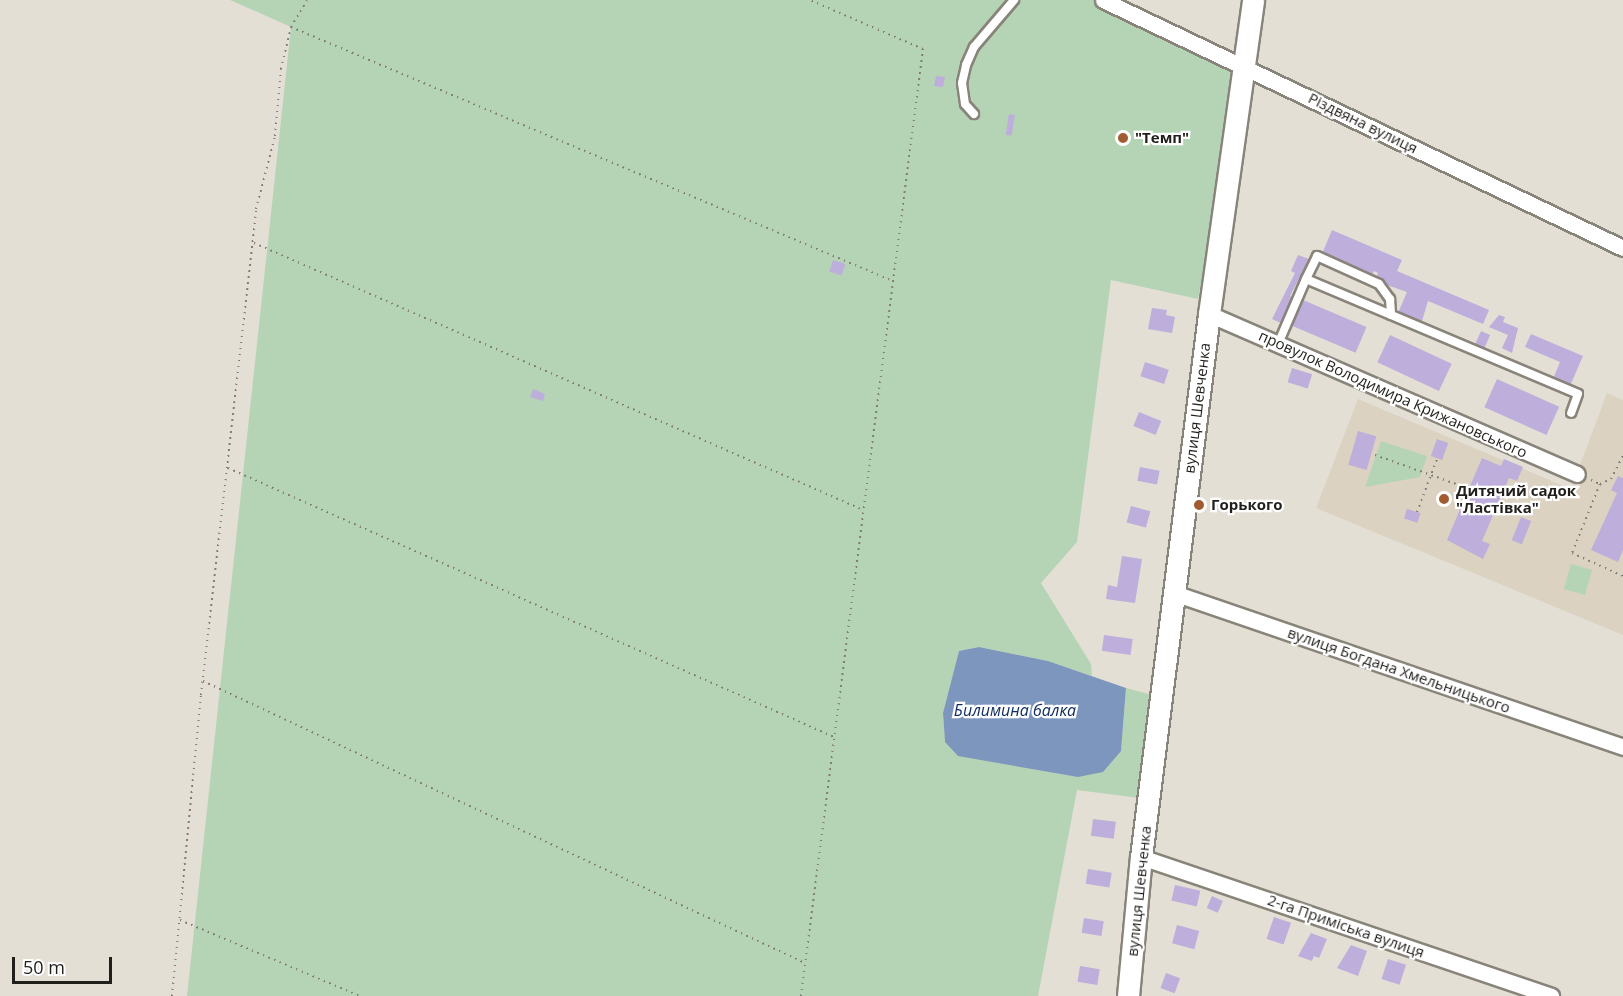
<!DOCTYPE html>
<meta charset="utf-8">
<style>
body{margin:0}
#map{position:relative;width:1623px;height:996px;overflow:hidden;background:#e4dfd4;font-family:"Open Sans",sans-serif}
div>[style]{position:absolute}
.built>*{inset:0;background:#dbd2c1}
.green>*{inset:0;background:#b5d4b5;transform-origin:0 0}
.water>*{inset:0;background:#7d96be}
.building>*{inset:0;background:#bdaedc;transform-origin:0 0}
.path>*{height:2px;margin-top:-1px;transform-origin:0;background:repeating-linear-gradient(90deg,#807d75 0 1.5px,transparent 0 6px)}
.roads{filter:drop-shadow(2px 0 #89847a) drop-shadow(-2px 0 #89847a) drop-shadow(0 2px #89847a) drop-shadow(0 -2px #89847a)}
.lane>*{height:8px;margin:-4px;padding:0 4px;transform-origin:4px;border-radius:4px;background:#fff}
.street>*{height:15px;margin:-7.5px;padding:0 7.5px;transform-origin:7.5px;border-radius:7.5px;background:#fff}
.secondary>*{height:21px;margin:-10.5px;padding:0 10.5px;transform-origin:10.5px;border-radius:10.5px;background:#fff}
.dots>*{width:16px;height:16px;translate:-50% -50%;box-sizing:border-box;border:3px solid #fff;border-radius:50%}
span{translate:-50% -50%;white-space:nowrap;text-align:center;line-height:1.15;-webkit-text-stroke:4.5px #fff;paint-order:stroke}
.street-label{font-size:15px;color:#211f1b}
.poi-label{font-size:15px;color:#211f1b;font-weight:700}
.left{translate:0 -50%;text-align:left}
.water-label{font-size:16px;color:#102e61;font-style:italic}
.scale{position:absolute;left:12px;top:957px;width:100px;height:27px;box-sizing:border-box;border:3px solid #211f1b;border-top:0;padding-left:8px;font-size:18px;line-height:21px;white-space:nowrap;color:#211f1b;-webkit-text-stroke:4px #fff;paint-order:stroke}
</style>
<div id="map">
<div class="built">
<div style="clip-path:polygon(1607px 393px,1623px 400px,1623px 635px,1316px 508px,1358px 399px,1571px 489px)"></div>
</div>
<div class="green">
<div style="clip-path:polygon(230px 0,1103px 0,1242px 65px,1198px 299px,1111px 280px,1077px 542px,1041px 583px,1091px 664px,1092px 676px,1048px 661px,979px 647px,959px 651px,943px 713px,945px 742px,1121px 751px,1126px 688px,1152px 695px,1139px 798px,1077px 790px,1038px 996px,187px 996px,291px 27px)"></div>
<div style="clip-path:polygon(1381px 441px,1427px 456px,1420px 477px,1365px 487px)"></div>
<div style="left:1571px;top:564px;width:22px;height:26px;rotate:16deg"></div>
</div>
<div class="water">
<div style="clip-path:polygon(979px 647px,1048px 661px,1126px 688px,1121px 751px,1103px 772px,1078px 777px,958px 756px,945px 742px,943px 713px,959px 651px)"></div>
</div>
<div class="building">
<div style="clip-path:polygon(936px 76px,945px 77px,943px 87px,934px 86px)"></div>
<div style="left:1009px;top:114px;width:6px;height:21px;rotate:9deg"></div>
<div style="clip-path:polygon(1332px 230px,1402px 260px,1397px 271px,1489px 310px,1483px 324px,1428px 301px,1422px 321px,1398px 313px,1407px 292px,1384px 284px,1376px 279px,1378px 273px,1374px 271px,1372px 275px,1322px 254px)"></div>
<div style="clip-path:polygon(1298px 255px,1309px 259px,1290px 296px,1294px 298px,1283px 324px,1272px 319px,1295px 273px,1291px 271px)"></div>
<div style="left:833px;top:260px;width:13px;height:12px;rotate:18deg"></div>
<div style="left:1303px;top:300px;width:69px;height:28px;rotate:23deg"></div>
<div style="clip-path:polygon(1152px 308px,1167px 310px,1166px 315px,1175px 317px,1172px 333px,1148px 329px)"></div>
<div style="clip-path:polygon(1499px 315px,1505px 317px,1503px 322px,1518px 328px,1512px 353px,1502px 348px,1508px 335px,1489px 327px)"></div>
<div style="left:1481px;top:331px;width:10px;height:16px;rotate:24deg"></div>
<div style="clip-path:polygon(1531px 334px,1583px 356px,1570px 386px,1553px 379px,1560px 362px,1525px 347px)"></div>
<div style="left:1390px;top:335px;width:68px;height:30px;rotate:25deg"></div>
<div style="left:1145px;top:362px;width:25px;height:15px;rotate:18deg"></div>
<div style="left:1292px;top:368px;width:21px;height:15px;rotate:17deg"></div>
<div style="left:1497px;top:379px;width:68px;height:31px;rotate:24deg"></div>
<div style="clip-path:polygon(533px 389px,545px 394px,543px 401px,530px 397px)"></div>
<div style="left:1139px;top:412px;width:24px;height:15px;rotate:22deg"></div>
<div style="left:1358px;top:431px;width:19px;height:35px;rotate:16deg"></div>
<div style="left:1437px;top:439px;width:12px;height:18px;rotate:20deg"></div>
<div style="clip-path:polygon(1482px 458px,1501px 466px,1504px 459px,1523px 467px,1517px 481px,1509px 478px,1482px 541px,1490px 544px,1483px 559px,1447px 540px)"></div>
<div style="left:1140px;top:467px;width:20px;height:14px;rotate:11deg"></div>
<div style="clip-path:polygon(1618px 476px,1623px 478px,1623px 550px,1618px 562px,1591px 550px,1617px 493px,1611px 490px)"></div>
<div style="left:1131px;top:506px;width:20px;height:17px;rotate:15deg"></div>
<div style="left:1407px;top:509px;width:14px;height:10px;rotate:17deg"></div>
<div style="left:1521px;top:517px;width:11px;height:25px;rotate:22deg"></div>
<div style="clip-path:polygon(1122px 556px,1142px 559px,1135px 603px,1106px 599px,1108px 585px,1117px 587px)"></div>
<div style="left:1104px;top:635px;width:29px;height:16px;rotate:8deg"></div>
<div style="left:1093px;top:819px;width:23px;height:17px;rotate:7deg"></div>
<div style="left:1088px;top:869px;width:24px;height:15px;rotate:9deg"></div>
<div style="left:1175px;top:885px;width:26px;height:16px;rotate:13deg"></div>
<div style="left:1212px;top:896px;width:12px;height:13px;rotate:24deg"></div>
<div style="left:1274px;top:917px;width:18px;height:23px;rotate:19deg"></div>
<div style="left:1084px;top:918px;width:20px;height:15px;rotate:9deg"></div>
<div style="left:1177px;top:925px;width:23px;height:19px;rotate:15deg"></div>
<div style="clip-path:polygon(1311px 933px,1327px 939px,1319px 958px,1314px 956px,1312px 961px,1298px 956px)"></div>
<div style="clip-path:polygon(1351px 945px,1367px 951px,1358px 976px,1337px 968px)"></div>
<div style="left:1388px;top:959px;width:19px;height:21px;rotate:18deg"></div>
<div style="left:1080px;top:966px;width:20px;height:16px;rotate:9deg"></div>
<div style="left:1166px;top:973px;width:15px;height:16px;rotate:20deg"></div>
</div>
<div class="path">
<div style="left:291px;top:27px;width:653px;rotate:22.88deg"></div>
<div style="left:254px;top:243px;width:665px;rotate:23.67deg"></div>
<div style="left:1375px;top:455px;width:89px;rotate:19.7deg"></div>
<div style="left:228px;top:468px;width:663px;rotate:23.94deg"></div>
<div style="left:1591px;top:480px;width:10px;rotate:24deg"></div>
<div style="left:1600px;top:484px;width:74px;rotate:112.1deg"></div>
<div style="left:1572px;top:553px;width:56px;rotate:24.3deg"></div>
<div style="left:1600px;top:484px;width:12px;rotate:-24deg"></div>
<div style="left:1611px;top:479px;width:27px;rotate:-63deg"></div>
<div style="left:1417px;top:512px;width:57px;rotate:-69.3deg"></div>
<div style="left:203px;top:681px;width:665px;rotate:25.1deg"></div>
<div style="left:180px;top:920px;width:195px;rotate:22.9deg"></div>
<div style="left:172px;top:996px;width:302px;rotate:-84.5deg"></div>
<div style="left:201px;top:695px;width:489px;rotate:-83.5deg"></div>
<div style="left:256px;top:209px;width:75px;rotate:-75.4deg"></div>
<div style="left:275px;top:136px;width:67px;rotate:-84.9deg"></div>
<div style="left:281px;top:69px;width:43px;rotate:-76.6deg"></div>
<div style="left:291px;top:27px;width:31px;rotate:-59deg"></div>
<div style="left:801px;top:996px;width:955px;rotate:-82.66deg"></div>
<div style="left:923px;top:49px;width:123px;rotate:-156.6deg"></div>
</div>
<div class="roads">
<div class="lane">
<div style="left:974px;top:114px;width:13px;rotate:-132deg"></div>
<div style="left:965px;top:104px;width:21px;rotate:-98deg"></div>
<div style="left:962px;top:83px;width:18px;rotate:-77deg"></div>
<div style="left:966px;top:65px;width:20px;rotate:-66deg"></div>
<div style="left:974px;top:47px;width:62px;rotate:-49.6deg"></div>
<div style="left:1306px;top:279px;width:25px;rotate:-64deg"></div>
<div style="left:1317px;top:256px;width:68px;rotate:24.3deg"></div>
<div style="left:1379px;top:284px;width:19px;rotate:54deg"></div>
<div style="left:1390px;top:299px;width:16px;rotate:86deg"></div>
<div style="left:1278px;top:344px;width:71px;rotate:-66.7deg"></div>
<div style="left:1306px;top:279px;width:295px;rotate:22.9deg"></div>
<div style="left:1578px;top:394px;width:20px;rotate:110deg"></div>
</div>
<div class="street">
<div style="left:1103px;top:0;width:576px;rotate:25.5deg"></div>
<div style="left:1209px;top:314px;width:401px;rotate:23.5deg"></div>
<div style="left:1174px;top:593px;width:475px;rotate:18.9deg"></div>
<div style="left:1141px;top:857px;width:433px;rotate:18.7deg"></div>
</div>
<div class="secondary">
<div style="left:1128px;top:996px;width:140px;rotate:-84.7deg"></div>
<div style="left:1141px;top:857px;width:547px;rotate:-82.86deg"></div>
<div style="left:1209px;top:314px;width:317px;rotate:-82deg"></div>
</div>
</div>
<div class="dots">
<div style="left:1123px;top:138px;background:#a15b30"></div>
<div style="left:1444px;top:499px;background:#a15b30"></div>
<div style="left:1199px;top:505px;background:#a15b30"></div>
</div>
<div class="street-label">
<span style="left:1363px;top:123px;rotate:26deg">Різдвяна вулиця</span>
<span style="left:1393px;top:394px;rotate:24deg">провулок Володимира Крижановського</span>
<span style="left:1197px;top:408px;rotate:-83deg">вулиця Шевченка</span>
<span style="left:1399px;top:670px;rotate:19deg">вулиця Богдана Хмельницького</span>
<span style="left:1139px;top:891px;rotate:-84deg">вулиця Шевченка</span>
<span style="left:1346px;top:926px;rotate:19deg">2-га Приміська вулиця</span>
</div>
<div class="poi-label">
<span class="left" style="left:1135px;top:138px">"Темп"</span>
<span class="left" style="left:1456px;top:499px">Дитячий садок<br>"Ластівка"</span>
<span class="left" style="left:1211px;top:505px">Горького</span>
</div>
<div class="water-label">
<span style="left:1015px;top:710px">Билимина балка</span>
</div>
<div class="scale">50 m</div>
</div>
